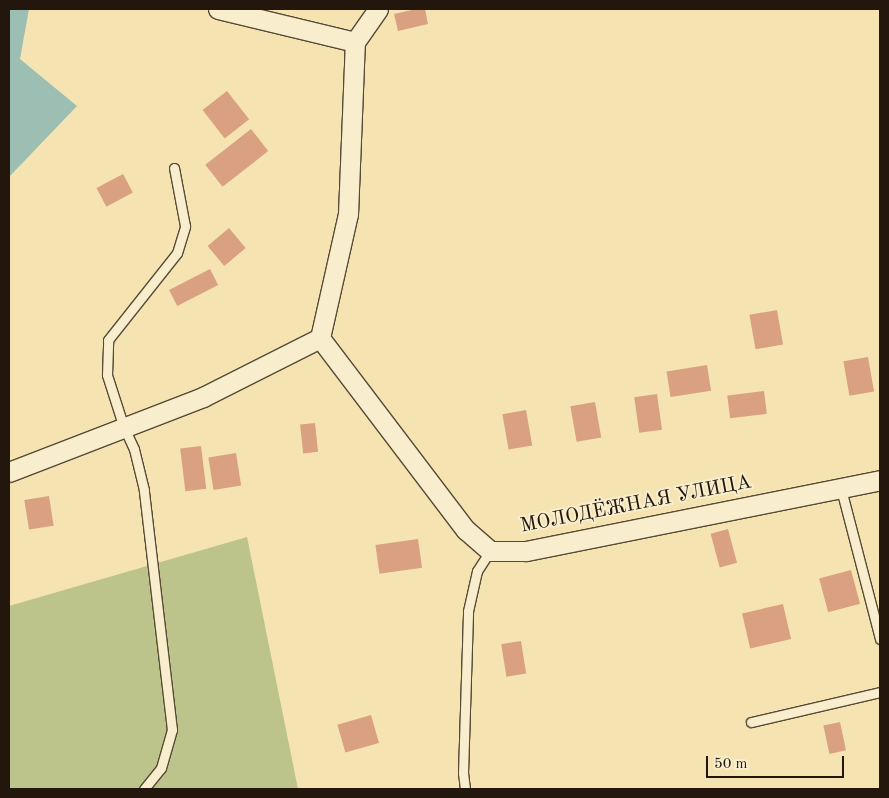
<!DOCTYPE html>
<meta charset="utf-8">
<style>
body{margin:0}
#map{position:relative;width:889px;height:798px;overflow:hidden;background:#f5e4b1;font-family:"Old Standard TT",serif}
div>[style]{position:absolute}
.green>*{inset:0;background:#bcc48b}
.water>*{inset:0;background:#9dbeb2}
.building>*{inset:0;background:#d9a182;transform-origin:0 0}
.roads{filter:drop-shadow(1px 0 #574a36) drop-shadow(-1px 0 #574a36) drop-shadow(0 1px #574a36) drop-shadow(0 -1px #574a36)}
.lane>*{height:9px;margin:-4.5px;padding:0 4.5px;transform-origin:4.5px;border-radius:4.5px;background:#f8edcc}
.street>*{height:19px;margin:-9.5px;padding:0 9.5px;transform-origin:9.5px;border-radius:9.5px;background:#f8edcc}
span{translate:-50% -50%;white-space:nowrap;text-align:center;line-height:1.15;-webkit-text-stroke:4px #f8edcc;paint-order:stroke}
.street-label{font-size:20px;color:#22160d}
.frame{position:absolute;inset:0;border:10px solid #22160d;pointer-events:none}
.scale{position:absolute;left:706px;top:756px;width:138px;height:22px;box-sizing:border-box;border:2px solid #22160d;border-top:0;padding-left:6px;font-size:15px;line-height:18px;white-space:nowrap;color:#22160d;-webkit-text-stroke:4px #f8edcc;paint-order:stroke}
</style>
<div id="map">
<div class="green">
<div style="clip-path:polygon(247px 537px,298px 789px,9px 789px,9px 606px)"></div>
</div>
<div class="water">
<div style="clip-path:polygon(9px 9px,29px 9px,20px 59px,77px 106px,9px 177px)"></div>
</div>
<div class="building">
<div style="clip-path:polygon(416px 9px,425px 9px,428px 24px,398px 31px,394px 14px)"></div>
<div style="left:227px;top:91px;width:36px;height:31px;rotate:52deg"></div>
<div style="left:251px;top:129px;width:28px;height:58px;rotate:52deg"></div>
<div style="left:123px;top:174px;width:21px;height:30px;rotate:62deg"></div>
<div style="left:229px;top:228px;width:26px;height:28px;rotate:50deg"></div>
<div style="left:210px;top:269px;width:18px;height:46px;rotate:63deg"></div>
<div style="left:777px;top:310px;width:35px;height:28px;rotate:80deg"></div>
<div style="left:868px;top:357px;width:35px;height:25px;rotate:80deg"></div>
<div style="left:707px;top:365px;width:26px;height:41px;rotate:81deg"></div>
<div style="left:764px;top:391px;width:23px;height:37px;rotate:83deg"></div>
<div style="left:657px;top:394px;width:36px;height:23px;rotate:82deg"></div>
<div style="left:595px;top:402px;width:36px;height:25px;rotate:80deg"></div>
<div style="left:526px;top:410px;width:36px;height:24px;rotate:80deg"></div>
<div style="left:315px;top:423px;width:29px;height:15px;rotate:84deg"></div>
<div style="left:201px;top:446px;width:43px;height:21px;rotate:83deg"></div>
<div style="left:236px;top:453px;width:33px;height:28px;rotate:81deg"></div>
<div style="left:49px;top:496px;width:30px;height:25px;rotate:81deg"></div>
<div style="left:728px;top:529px;width:35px;height:18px;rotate:75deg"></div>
<div style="left:418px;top:539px;width:29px;height:43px;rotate:82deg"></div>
<div style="left:851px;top:570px;width:35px;height:33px;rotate:75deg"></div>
<div style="left:783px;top:604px;width:36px;height:42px;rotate:77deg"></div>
<div style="left:521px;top:641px;width:33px;height:20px;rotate:81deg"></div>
<div style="left:371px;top:715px;width:29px;height:35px;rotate:74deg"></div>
<div style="left:840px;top:722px;width:29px;height:17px;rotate:78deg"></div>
</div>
<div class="roads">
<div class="lane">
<div style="left:841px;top:489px;width:155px;rotate:75.4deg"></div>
<div style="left:751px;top:722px;width:132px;rotate:-13.1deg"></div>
<div style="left:144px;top:789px;width:27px;rotate:-51deg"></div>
<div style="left:161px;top:768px;width:40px;rotate:-74deg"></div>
<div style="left:172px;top:730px;width:242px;rotate:-96.7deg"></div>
<div style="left:144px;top:490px;width:42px;rotate:-103.7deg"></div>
<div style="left:134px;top:449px;width:23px;rotate:-115deg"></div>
<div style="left:124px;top:428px;width:56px;rotate:-107.8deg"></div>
<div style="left:107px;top:375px;width:35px;rotate:-88deg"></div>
<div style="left:108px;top:340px;width:111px;rotate:-51.6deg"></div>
<div style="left:177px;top:253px;width:28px;rotate:-73deg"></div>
<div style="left:185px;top:226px;width:59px;rotate:-100.7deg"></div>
<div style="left:465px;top:789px;width:16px;rotate:-97deg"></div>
<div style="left:463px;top:773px;width:162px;rotate:-88.2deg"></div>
<div style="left:468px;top:611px;width:41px;rotate:-77.3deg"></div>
<div style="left:477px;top:571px;width:24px;rotate:-57deg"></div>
</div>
<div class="street">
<div style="left:218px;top:9px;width:141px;rotate:13.5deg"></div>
<div style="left:355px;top:42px;width:40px;rotate:-55.1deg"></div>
<div style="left:320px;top:338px;width:241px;rotate:52.8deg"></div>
<div style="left:466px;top:530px;width:32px;rotate:41deg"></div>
<div style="left:490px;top:551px;width:36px"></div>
<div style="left:526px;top:551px;width:361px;rotate:-11.3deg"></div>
<div style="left:320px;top:338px;width:127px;rotate:-77.3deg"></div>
<div style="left:348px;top:214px;width:172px;rotate:-87.7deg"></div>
<div style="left:9px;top:472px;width:208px;rotate:-21.1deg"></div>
<div style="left:203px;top:397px;width:131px;rotate:-26.8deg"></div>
</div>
</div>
<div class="street-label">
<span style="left:636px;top:505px;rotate:-11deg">МОЛОДЁЖНАЯ УЛИЦА</span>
</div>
<div class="frame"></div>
<div class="scale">50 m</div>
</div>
